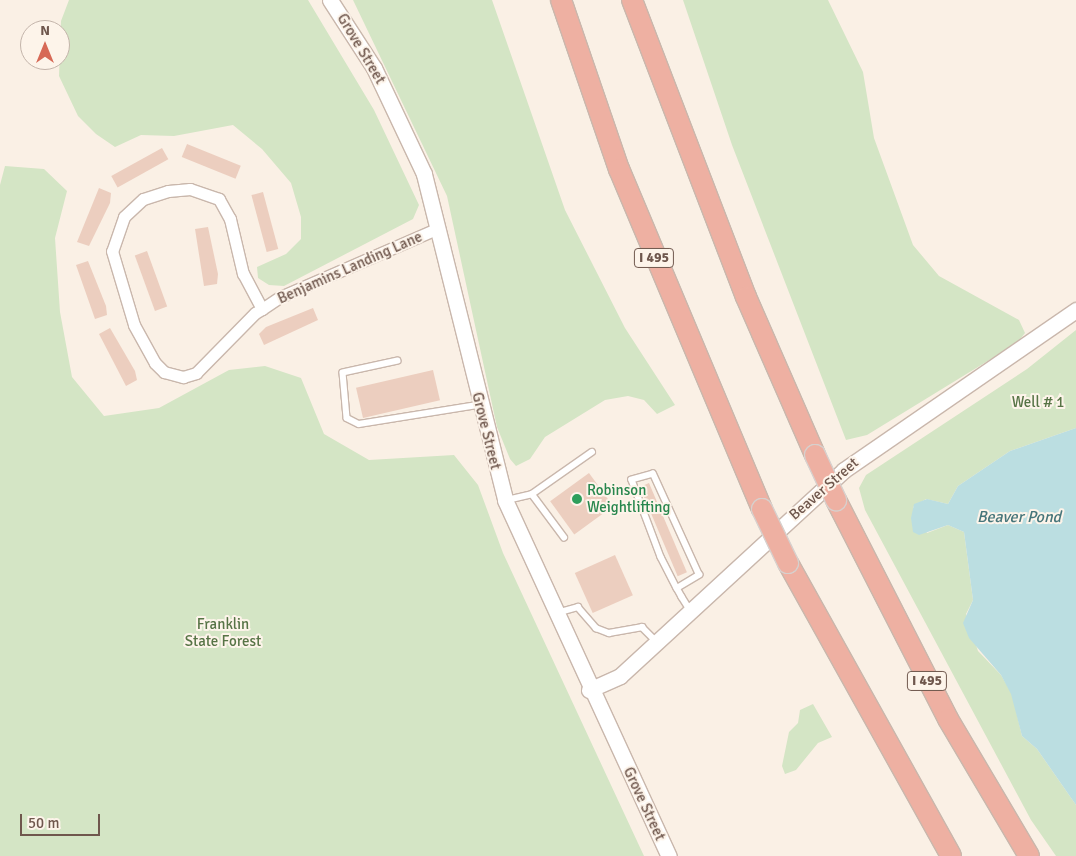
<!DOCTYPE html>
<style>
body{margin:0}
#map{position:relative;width:1076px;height:856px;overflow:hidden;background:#faf0e5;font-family:Signika,sans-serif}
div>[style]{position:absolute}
.green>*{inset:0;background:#d4e5c5}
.water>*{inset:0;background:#bbdee1}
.building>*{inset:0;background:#eccebf;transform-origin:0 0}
.roads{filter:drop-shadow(1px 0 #c9b7ac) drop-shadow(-1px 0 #c9b7ac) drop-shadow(0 1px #c9b7ac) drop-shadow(0 -1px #c9b7ac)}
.lane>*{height:5.5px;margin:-2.75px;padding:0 2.75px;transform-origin:2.75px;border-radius:2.75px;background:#fff}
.street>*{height:11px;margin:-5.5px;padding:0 5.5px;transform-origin:5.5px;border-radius:5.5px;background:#fff}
.secondary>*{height:15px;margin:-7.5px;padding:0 7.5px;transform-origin:7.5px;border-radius:7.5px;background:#fff}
.highway>*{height:20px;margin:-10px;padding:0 10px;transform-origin:10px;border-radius:10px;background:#eeb0a2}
.bridges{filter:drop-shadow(1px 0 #d7d0cd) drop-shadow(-1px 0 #d7d0cd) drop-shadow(0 1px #d7d0cd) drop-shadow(0 -1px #d7d0cd)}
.highway-bridge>*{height:20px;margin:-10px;padding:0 10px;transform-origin:10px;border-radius:10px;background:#eeb0a2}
.dots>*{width:14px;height:14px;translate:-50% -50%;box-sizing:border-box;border:2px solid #fdf4ea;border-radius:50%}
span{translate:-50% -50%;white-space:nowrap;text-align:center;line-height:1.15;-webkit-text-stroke:4px #fdf4ea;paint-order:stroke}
.shield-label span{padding:1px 4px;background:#fdf4ea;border:1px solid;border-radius:4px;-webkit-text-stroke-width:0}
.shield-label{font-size:14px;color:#6f574d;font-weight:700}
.street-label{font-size:15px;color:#6f574d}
.park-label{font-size:15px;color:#577446}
.leisure-label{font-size:15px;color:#27864d}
.left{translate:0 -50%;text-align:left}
.water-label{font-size:16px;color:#46757a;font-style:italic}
.north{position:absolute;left:20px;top:20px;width:50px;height:50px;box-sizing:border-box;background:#fdf4ea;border:1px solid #c4b5ab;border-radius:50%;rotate:0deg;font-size:14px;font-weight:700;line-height:20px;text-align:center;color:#6f574d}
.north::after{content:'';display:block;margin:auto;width:18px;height:22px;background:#d76956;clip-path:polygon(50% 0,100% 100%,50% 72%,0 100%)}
.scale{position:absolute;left:20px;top:814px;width:80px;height:22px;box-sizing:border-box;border:2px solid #6f574d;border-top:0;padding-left:6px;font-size:15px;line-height:18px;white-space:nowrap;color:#6f574d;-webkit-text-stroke:4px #fdf4ea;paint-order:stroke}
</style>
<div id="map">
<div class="green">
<div style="clip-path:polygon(69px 0,308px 0,374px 110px,419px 205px,413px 219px,284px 286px,269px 285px,258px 278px,257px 267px,286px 254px,301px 239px,301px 217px,291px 183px,262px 149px,233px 125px,174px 136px,141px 135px,115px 147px,96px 134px,78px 116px,59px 76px,61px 21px)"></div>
<div style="clip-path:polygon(353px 0,492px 0,565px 210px,625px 328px,675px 405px,657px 414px,644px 400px,628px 396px,605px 400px,545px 437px,530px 459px,516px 466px,510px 459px,497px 427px,447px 196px)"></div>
<div style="clip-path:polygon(683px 0,828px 0,863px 72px,874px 138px,913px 245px,939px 276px,1019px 320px,1025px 333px,1017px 343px,867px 435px,846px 440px,732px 145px)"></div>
<div style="clip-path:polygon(5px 166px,44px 169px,67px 191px,55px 238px,60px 312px,72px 377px,104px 416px,159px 408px,229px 370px,265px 366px,301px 378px,324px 434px,369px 460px,454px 455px,478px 485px,503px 553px,644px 856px,0 856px,0 185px)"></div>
<div style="clip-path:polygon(1076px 330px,1076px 428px,1010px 451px,958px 486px,948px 504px,926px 499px,913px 507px,927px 533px,948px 525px,964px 532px,973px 600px,966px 614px,978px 651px,1001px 675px,1012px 694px,1022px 736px,1037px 749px,1076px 805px,1076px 856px,1056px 856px,1031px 820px,865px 510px,859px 488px,866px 475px,1027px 369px)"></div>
<div style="clip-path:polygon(813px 704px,832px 737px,818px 743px,796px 770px,785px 774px,782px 766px,789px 732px,798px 723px,800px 710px)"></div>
</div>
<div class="water">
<div style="clip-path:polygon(1076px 428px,1076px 805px,1037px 749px,1022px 736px,1011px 694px,1001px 675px,969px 638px,963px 623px,973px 600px,964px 532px,948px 525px,919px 535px,913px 532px,911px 518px,914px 504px,927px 499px,948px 504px,958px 486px,1010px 451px)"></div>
</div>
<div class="building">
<div style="left:187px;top:144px;width:58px;height:14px;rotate:22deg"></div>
<div style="left:162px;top:148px;width:13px;height:58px;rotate:61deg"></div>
<div style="clip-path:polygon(99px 188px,111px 193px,110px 203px,89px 246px,77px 242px)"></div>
<div style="left:263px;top:192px;width:59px;height:12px;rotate:75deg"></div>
<div style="clip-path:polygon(208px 227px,218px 274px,217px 284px,204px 286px,195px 229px)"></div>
<div style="left:147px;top:251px;width:59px;height:13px;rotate:70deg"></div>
<div style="clip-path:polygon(88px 261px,106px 306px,107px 315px,95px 319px,76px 265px)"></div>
<div style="clip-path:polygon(313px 308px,318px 320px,264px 345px,259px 334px,266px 327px)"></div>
<div style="clip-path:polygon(110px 328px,135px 371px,137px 380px,126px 386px,99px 334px)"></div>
<div style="left:433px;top:370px;width:31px;height:79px;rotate:77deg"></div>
<div style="left:589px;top:473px;width:41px;height:48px;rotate:54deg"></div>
<div style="left:649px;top:483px;width:97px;height:10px;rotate:67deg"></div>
<div style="left:615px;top:555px;width:44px;height:44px;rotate:66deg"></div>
</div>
<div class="roads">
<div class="lane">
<div style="left:398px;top:361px;width:56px;rotate:167.7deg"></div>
<div style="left:343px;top:373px;width:45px;rotate:84.9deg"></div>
<div style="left:347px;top:418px;width:13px;rotate:27deg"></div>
<div style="left:359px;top:424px;width:121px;rotate:-9.1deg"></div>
<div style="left:532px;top:494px;width:54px;rotate:53.3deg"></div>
<div style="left:507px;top:500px;width:26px;rotate:-13deg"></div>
<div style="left:532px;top:494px;width:73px;rotate:-35deg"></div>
<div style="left:677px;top:588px;width:26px;rotate:-31deg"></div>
<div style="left:699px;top:575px;width:111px;rotate:-114.5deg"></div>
<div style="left:653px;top:474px;width:22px;rotate:164deg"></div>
<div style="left:632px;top:480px;width:82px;rotate:69.4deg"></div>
<div style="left:661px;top:557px;width:35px;rotate:63deg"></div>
<div style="left:677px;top:588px;width:10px;rotate:61deg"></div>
<div style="left:682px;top:597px;width:15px;rotate:58deg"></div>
<div style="left:557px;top:613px;width:22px;rotate:-16deg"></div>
<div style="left:578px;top:607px;width:28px;rotate:49deg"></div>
<div style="left:596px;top:628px;width:14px;rotate:21deg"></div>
<div style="left:609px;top:633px;width:34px;rotate:-10deg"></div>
<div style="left:642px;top:627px;width:20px;rotate:45deg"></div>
</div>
<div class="street">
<div style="left:262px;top:309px;width:40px;rotate:-118deg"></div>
<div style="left:243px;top:274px;width:57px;rotate:-103.3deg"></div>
<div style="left:230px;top:219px;width:23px;rotate:-119deg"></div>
<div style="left:219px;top:199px;width:31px;rotate:-161deg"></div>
<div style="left:190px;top:189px;width:22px;rotate:175deg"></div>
<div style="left:168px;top:191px;width:26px;rotate:162deg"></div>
<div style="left:143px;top:199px;width:26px;rotate:137deg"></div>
<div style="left:124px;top:217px;width:36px;rotate:109deg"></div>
<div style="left:112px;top:251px;width:77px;rotate:73.4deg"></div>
<div style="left:134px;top:325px;width:43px;rotate:61.1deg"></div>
<div style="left:155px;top:363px;width:13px;rotate:45deg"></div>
<div style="left:164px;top:372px;width:20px;rotate:15deg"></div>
<div style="left:183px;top:377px;width:14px;rotate:-17deg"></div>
<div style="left:196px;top:373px;width:84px;rotate:-45.5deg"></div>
<div style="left:255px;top:313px;width:8px;rotate:-30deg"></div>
<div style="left:262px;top:309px;width:22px;rotate:-34deg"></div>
<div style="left:280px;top:297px;width:173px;rotate:-23.5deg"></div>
</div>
<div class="secondary">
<div style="left:330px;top:0;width:81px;rotate:57.1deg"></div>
<div style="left:374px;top:68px;width:117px;rotate:64.7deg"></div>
<div style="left:424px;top:174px;width:336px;rotate:76deg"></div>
<div style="left:505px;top:500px;width:392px;rotate:65.3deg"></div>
<div style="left:589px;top:690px;width:34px;rotate:-24deg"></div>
<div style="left:620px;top:676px;width:304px;rotate:-42.6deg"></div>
<div style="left:844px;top:470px;width:282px;rotate:-34.6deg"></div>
</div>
<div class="highway">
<div style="left:561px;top:0;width:179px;rotate:71.1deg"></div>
<div style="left:619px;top:169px;width:369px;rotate:67.2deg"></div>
<div style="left:632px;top:0;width:318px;rotate:69deg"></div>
<div style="left:746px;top:297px;width:172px;rotate:66.4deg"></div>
<div style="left:836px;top:500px;width:246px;rotate:62.9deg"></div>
<div style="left:948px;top:719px;width:159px;rotate:59.4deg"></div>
<div style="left:788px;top:563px;width:335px;rotate:60.9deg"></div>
</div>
</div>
<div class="bridges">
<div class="highway-bridge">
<div style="left:815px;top:455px;width:50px;rotate:65deg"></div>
<div style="left:762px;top:509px;width:60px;rotate:64.3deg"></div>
</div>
</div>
<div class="dots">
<div style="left:577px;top:499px;background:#2e9e5b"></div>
</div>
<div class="shield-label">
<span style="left:654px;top:258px">I 495</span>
<span style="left:927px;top:681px">I 495</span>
</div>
<div class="street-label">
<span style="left:361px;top:49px;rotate:59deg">Grove Street</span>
<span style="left:350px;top:268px;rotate:-24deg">Benjamins Landing Lane</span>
<span style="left:486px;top:431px;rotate:76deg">Grove Street</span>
<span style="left:824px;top:489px;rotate:-41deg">Beaver Street</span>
<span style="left:644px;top:804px;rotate:65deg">Grove Street</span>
</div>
<div class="park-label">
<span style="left:1038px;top:403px">Well # 1</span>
<span style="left:223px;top:633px">Franklin<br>State Forest</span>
</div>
<div class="leisure-label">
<span class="left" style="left:587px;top:499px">Robinson<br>Weightlifting</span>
</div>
<div class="water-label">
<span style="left:1019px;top:517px">Beaver Pond</span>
</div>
<div class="north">N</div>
<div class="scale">50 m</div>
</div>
